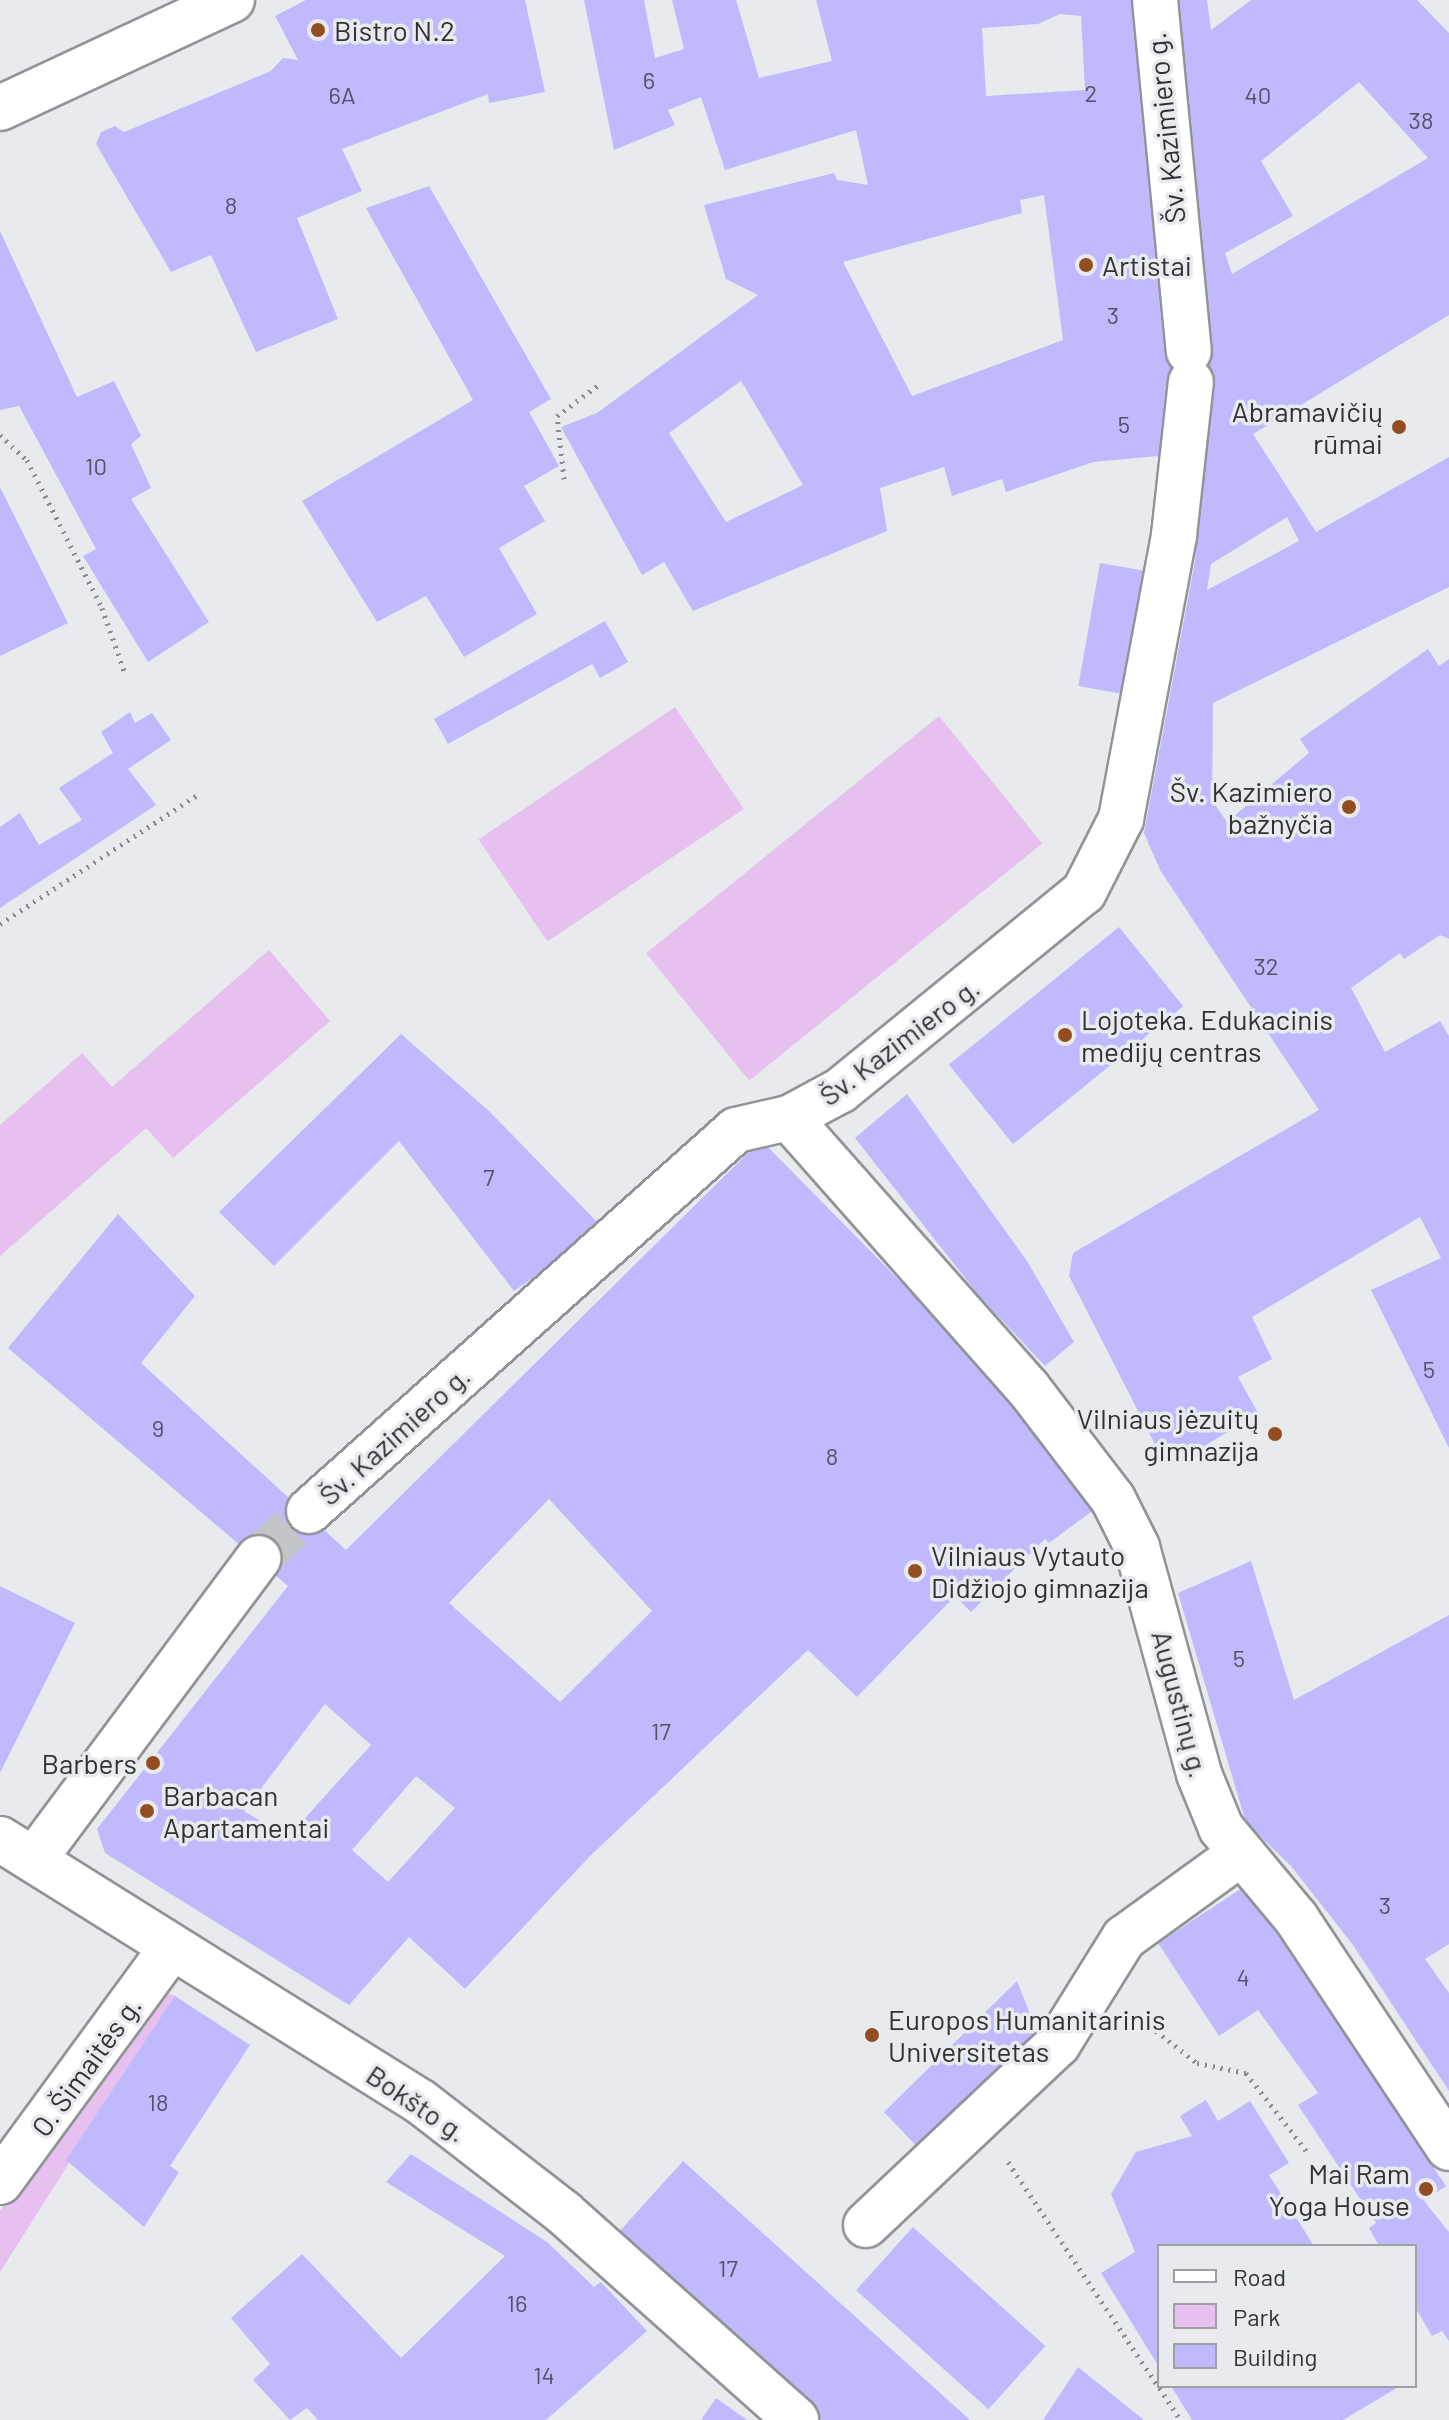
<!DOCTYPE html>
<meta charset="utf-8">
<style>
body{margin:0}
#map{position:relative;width:1449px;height:2420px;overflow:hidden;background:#e8eaee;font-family:Barlow,sans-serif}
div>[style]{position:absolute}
.green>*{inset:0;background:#e6c1ef;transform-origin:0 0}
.building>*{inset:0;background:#c0b9fe;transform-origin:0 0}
.minor-tunnel>*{height:44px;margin-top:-22px;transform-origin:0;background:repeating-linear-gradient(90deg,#c3c5c8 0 44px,transparent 0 66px)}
.path>*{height:5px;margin-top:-2.5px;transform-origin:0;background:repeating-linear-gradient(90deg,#888a8c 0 2px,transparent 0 8px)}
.roads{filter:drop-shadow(2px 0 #919397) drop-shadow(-2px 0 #919397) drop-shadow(0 2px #919397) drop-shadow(0 -2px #919397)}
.minor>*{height:44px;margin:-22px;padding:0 22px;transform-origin:22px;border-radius:22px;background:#fff}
.dots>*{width:22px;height:22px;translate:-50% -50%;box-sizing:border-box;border:4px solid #e8eaee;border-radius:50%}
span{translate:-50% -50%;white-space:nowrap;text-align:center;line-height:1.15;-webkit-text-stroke:7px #e8eaee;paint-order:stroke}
.number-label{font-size:24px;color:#545365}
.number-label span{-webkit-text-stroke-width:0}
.poi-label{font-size:28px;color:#303132}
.left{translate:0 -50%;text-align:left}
.right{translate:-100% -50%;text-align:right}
.street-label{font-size:28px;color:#303132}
.legend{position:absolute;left:1157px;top:2244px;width:260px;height:144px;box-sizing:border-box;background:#e8eaee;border:2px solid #9ea0a3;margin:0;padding:10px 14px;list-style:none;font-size:24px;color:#303132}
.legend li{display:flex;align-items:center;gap:16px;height:40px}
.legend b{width:40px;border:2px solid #9ea0a3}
</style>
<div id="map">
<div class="green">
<div style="left:675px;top:707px;width:123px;height:237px;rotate:56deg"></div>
<div style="left:939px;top:716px;width:164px;height:377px;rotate:51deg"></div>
<div style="clip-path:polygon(269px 950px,330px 1021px,173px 1158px,146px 1128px,0 1256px,0 1125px,82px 1053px,112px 1087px)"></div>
<div style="clip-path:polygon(163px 1991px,175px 1996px,0 2272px,0 2211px)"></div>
</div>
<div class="building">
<div style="clip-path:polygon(306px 0,525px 0,545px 92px,489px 103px,488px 94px,342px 149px,362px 191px,297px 218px,338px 319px,256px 352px,211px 255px,171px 272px,96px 144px,101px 132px,115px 126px,124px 132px,271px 71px,283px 58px,298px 60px,275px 16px)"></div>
<div style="clip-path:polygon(evenodd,584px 0,644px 0,655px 58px,684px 49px,672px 0,736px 0,759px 78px,832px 61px,816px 0,1148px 0,1145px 128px,1171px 359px,1165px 0,1207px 0,1211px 30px,1251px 0,1417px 0,1449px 33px,1449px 315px,1253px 434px,1316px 532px,1449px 457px,1449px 587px,1213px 703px,1212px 800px,1227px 822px,1309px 753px,1300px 739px,1428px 649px,1439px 666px,1449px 659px,1449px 939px,1440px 935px,1404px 959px,1400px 953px,1351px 988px,1385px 1052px,1440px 1021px,1449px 1036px,1449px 1448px,1371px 1290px,1441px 1258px,1420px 1217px,1252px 1317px,1272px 1359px,1238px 1377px,1258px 1413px,1179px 1462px,1162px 1458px,1069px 1276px,1073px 1253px,1319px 1110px,1160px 870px,1144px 833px,1195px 561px,1208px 373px,1169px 455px,1093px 462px,1006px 492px,1002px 479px,952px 496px,944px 467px,880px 488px,887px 531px,693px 611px,664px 562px,642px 575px,561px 427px,597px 413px,758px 295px,726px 279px,704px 205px,834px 173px,837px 180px,868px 185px,856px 130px,725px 170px,701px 97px,668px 110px,675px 125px,614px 150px,584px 0,1060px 14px,1081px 16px,1085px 90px,986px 96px,982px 28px,1038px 24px,1060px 14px,584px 0,1359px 82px,1428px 158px,1232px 274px,1225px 253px,1293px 216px,1261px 161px,1359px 82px,584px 0,1044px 195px,1063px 340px,912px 396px,843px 262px,1022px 213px,1020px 200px,1044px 195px,584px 0,741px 381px,803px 485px,726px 522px,669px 433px,741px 381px,584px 0,1287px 517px,1299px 541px,1207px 590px,1211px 564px,1287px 517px)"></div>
<div style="clip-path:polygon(429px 186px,551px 399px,529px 412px,559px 466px,524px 486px,545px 521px,499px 548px,537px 614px,464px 657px,426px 596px,377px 622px,302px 501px,473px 400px,366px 208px)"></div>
<div style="clip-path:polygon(0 231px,77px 397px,114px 381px,141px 436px,131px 444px,151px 488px,131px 499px,209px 622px,148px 662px,83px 556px,96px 549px,19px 406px,0 410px)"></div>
<div style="clip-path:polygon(0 487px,68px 623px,0 656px)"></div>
<div style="left:1100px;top:563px;width:48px;height:125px;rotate:10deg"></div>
<div style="clip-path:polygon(605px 621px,628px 662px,600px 678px,592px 664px,448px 744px,434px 719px)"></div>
<div style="clip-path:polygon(130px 712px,135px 723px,152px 713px,171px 740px,128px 769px,156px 805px,0 908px,0 827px,20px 813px,39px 845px,82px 820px,59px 788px,113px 753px,101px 732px)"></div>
<div style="left:1119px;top:927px;width:102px;height:219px;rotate:51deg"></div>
<div style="clip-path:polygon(401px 1034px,489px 1111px,604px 1229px,514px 1291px,399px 1141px,274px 1266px,219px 1212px)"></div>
<div style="clip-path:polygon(907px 1094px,1027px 1261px,1074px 1342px,1045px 1366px,980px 1297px,855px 1138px)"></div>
<div style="clip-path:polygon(evenodd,761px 1140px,1026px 1409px,1103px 1503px,1049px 1543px,1045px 1539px,971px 1612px,955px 1596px,857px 1697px,808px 1650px,590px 1856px,465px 1989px,409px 1937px,349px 2005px,105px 1853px,97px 1829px,288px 1586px,8px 1348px,118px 1214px,195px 1296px,141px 1363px,346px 1550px,761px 1140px,549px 1499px,652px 1611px,560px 1702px,449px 1603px,549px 1499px,761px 1140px,325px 1704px,371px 1745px,287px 1838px,244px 1811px,325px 1704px,761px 1140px,416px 1776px,455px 1808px,388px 1882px,352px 1850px,416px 1776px)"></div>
<div style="clip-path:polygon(1251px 1561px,1294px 1700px,1449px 1615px,1449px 1944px,1425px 1959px,1449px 1993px,1449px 2091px,1353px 1945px,1291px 1866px,1246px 1823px,1178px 1593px)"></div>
<div style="clip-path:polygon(0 1586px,75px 1623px,0 1773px)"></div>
<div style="clip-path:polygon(1245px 1886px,1446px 2186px,1424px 2201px,1449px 2232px,1449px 2341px,1442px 2331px,1432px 2336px,1415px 2307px,1415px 2246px,1379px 2246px,1369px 2228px,1376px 2223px,1298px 2105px,1318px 2093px,1258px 2010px,1219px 2036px,1158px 1943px)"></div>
<div style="clip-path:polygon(1017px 1981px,1041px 2041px,925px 2155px,884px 2112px)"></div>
<div style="clip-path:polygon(175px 1996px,250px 2045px,170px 2166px,179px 2172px,144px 2227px,66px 2160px)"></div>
<div style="clip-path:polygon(1206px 2100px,1218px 2121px,1250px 2101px,1289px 2163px,1269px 2175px,1314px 2246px,1159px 2246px,1159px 2367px,1101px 2273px,1135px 2252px,1111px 2194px,1136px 2152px,1192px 2136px,1180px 2116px)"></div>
<div style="clip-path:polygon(411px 2154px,547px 2242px,594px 2287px,601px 2282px,647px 2331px,546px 2420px,318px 2420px,307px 2408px,290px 2420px,253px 2380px,270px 2364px,231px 2318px,302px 2254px,401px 2358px,505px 2256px,386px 2182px)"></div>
<div style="clip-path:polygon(683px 2161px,838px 2301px,970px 2420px,822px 2420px,617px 2234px)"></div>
<div style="left:913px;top:2227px;width:178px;height:85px;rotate:42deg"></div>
<div style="clip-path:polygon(1078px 2367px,1144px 2420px,1043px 2420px)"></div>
<div style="clip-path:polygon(1171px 2386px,1400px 2386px,1343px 2420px,1192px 2420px)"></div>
<div style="clip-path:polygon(716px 2398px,747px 2420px,701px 2420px)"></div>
</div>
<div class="minor-tunnel">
<div style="left:259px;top:1558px;width:69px;rotate:-43.2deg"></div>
</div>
<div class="path">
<div style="left:0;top:435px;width:37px;rotate:43deg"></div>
<div style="left:27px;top:460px;width:166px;rotate:63.1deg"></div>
<div style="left:102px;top:608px;width:72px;rotate:70.6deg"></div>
<div style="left:564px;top:479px;width:63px;rotate:-96.3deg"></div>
<div style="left:557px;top:416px;width:55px;rotate:-36.9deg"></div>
<div style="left:0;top:924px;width:235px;rotate:-33.2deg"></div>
<div style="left:1137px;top:2016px;width:76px;rotate:38.1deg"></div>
<div style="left:1197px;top:2063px;width:50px;rotate:11.5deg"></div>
<div style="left:1246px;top:2073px;width:101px;rotate:52.2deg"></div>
<div style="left:1008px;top:2162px;width:311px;rotate:56.2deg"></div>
</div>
<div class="roads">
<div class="minor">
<div style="left:1155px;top:0;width:353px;rotate:84.5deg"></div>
<div style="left:0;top:108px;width:256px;rotate:-25deg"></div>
<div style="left:789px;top:1118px;width:361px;rotate:48.5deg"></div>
<div style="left:1028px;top:1388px;width:140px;rotate:52.6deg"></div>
<div style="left:1113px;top:1499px;width:54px;rotate:63.4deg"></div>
<div style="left:1137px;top:1547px;width:235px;rotate:74.7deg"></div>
<div style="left:1199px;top:1774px;width:58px;rotate:67.8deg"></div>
<div style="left:1221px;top:1828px;width:117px;rotate:50.2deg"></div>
<div style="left:1296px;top:1918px;width:276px;rotate:56.4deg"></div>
<div style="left:309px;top:1511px;width:572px;rotate:-41.74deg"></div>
<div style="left:736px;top:1130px;width:54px;rotate:-12.8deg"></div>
<div style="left:789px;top:1118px;width:59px;rotate:-28.3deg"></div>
<div style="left:841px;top:1090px;width:313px;rotate:-39.2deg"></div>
<div style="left:1084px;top:892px;width:82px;rotate:-63.1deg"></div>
<div style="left:1121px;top:819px;width:289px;rotate:-79.4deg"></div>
<div style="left:1174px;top:535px;width:154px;rotate:-83.7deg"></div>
<div style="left:0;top:1839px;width:496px;rotate:32deg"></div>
<div style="left:421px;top:2102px;width:181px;rotate:37.8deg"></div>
<div style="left:564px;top:2213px;width:311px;rotate:41.7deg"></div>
<div style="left:35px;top:1858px;width:374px;rotate:-53.3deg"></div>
<div style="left:0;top:2182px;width:290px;rotate:-53.8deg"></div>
<div style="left:866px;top:2225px;width:264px;rotate:-43.3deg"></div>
<div style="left:1058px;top:2044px;width:125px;rotate:-58.1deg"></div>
<div style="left:1124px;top:1938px;width:143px;rotate:-35.9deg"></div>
</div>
</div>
<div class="dots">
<div style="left:318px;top:30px;background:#924e21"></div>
<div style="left:1086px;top:265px;background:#924e21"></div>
<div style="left:1399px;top:427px;background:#924e21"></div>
<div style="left:1349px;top:807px;background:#924e21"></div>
<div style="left:1065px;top:1035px;background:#924e21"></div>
<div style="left:1275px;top:1434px;background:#924e21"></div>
<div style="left:915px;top:1571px;background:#924e21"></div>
<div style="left:153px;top:1763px;background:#924e21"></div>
<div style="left:147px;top:1811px;background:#924e21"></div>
<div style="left:872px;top:2035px;background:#924e21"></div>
<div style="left:1426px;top:2189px;background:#924e21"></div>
</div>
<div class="number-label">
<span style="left:649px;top:80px">6</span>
<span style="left:1091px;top:93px">2</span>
<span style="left:342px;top:95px">6A</span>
<span style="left:1258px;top:95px">40</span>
<span style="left:1421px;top:120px">38</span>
<span style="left:231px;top:205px">8</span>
<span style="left:1113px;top:315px">3</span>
<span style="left:1124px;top:424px">5</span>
<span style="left:96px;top:466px">10</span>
<span style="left:1266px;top:966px">32</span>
<span style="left:489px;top:1177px">7</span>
<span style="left:1429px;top:1369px">5</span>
<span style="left:158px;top:1428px">9</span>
<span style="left:832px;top:1456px">8</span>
<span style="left:1239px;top:1658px">5</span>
<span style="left:661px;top:1731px">17</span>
<span style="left:1385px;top:1905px">3</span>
<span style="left:1243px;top:1977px">4</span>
<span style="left:158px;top:2102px">18</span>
<span style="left:728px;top:2268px">17</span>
<span style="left:517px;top:2303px">16</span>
<span style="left:544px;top:2375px">14</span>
</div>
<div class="poi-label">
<span class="left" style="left:334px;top:30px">Bistro N.2</span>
<span class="left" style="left:1102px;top:265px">Artistai</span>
<span class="right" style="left:1383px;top:427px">Abramavičių<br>rūmai</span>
<span class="right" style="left:1333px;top:807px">Šv. Kazimiero<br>bažnyčia</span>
<span class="left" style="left:1081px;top:1035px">Lojoteka. Edukacinis<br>medijų centras</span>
<span class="right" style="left:1259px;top:1434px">Vilniaus jėzuitų<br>gimnazija</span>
<span class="left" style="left:931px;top:1571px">Vilniaus Vytauto<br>Didžiojo gimnazija</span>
<span class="right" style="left:137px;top:1763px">Barbers</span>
<span class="left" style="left:163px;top:1811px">Barbacan<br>Apartamentai</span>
<span class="left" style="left:888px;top:2035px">Europos Humanitarinis<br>Universitetas</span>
<span class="right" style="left:1410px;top:2189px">Mai Ram<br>Yoga House</span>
</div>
<div class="street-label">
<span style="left:1165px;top:128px;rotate:-96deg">Šv. Kazimiero g.</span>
<span style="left:899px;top:1041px;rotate:-37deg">Šv. Kazimiero g.</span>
<span style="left:394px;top:1435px;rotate:-42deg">Šv. Kazimiero g.</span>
<span style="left:1181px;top:1704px;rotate:75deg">Augustinų g.</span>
<span style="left:86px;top:2066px;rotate:-54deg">O. Šimaitės g.</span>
<span style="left:417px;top:2103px;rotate:34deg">Bokšto g.</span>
</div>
<ul class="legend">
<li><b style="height:10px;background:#fff"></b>Road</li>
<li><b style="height:22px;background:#e6c1ef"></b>Park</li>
<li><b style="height:22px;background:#c0b9fe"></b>Building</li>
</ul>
</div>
